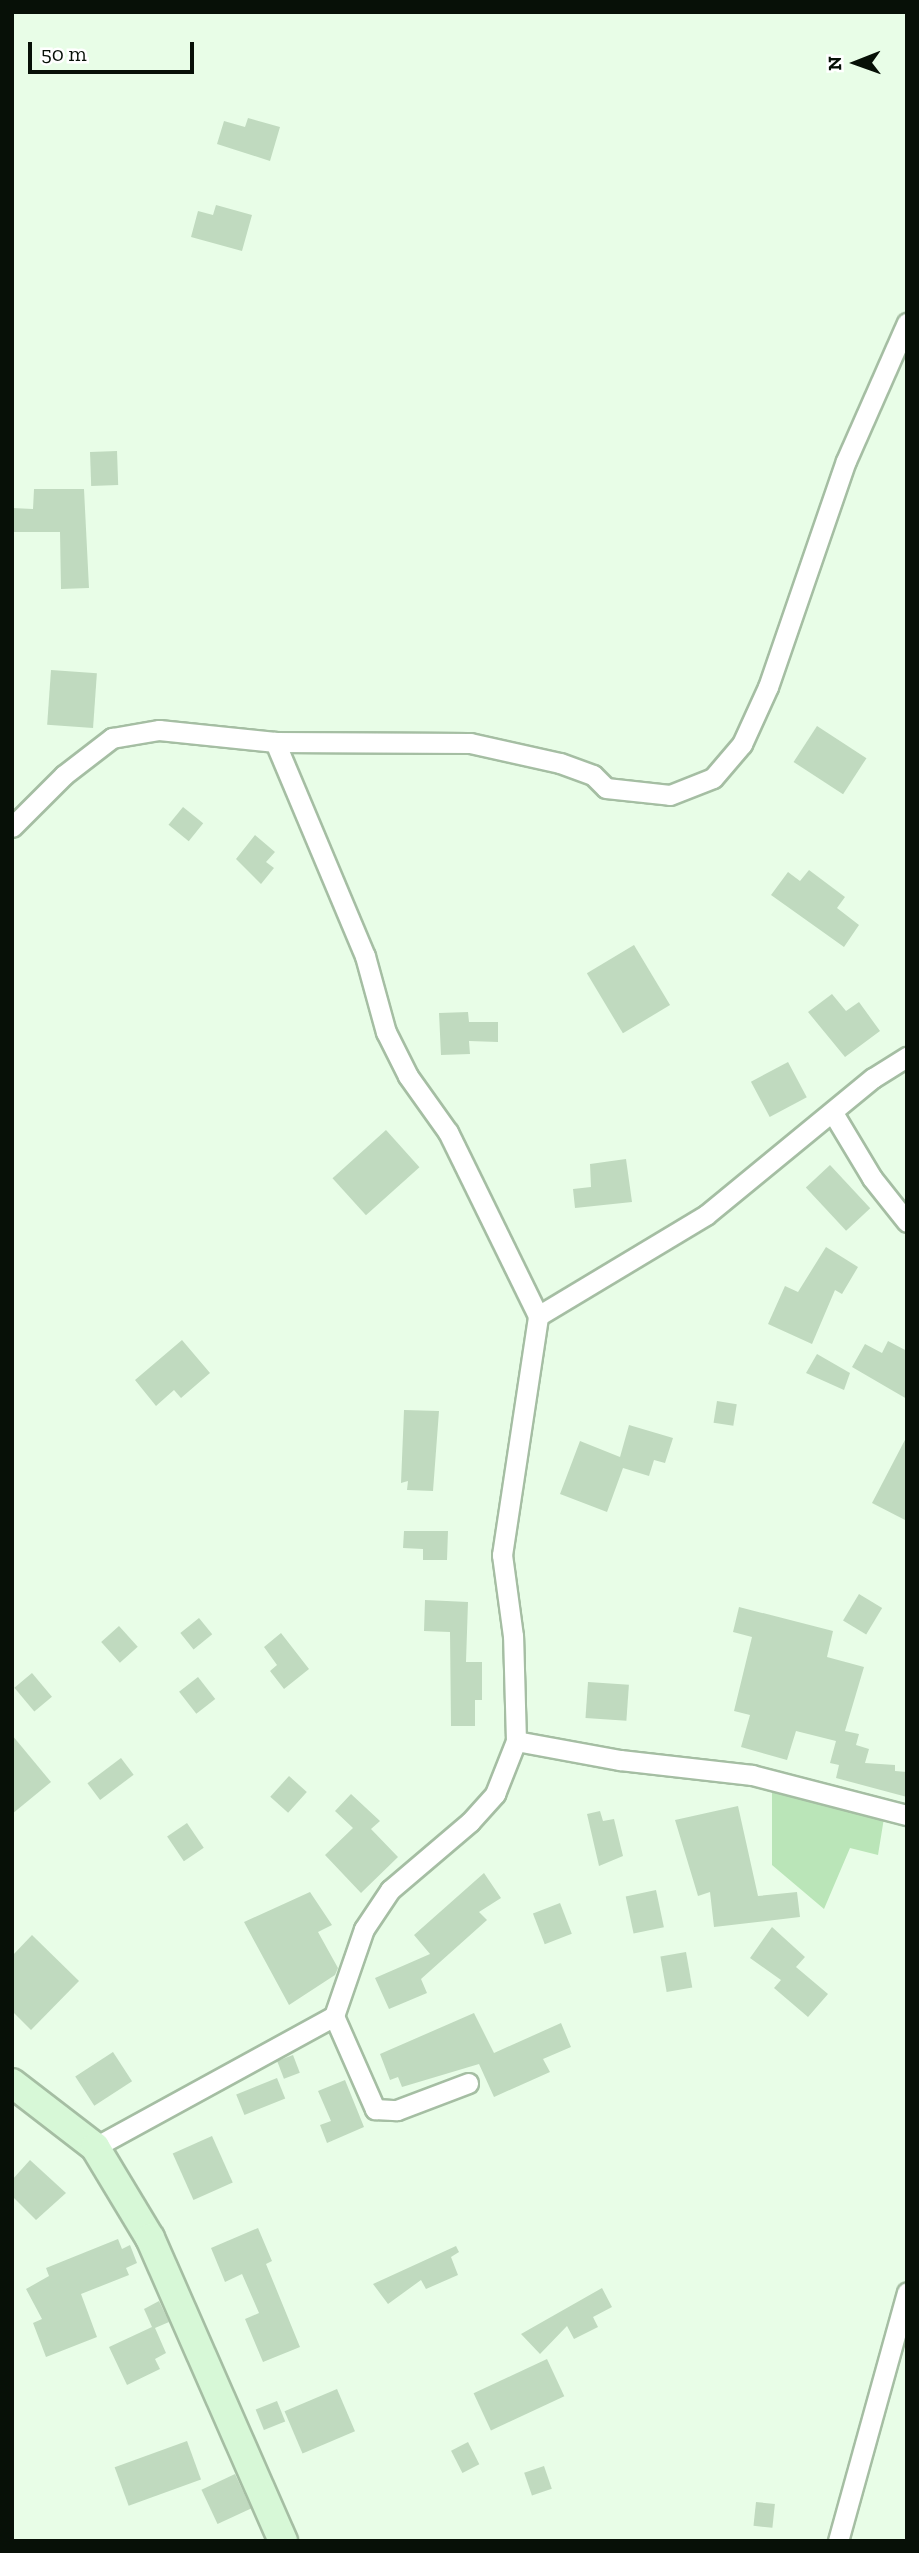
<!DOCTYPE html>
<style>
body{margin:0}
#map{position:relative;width:919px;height:2553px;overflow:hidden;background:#e8fde7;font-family:"Zilla Slab",serif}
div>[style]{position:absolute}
.green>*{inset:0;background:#bae5b8}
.building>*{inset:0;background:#c0dabf;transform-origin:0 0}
.roads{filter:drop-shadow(2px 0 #a5bea3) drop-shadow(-2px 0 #a5bea3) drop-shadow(0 2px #a5bea3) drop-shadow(0 -2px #a5bea3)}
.street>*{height:19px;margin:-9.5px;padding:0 9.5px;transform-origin:9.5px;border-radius:9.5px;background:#fff}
.secondary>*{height:28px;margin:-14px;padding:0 14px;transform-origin:14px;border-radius:14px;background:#d7f8d7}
span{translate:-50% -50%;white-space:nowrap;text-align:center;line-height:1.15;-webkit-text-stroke:5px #fff;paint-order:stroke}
.frame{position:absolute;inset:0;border:14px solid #071007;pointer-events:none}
.north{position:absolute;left:821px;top:28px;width:70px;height:70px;-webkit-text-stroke:5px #fff;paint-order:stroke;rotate:269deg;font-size:19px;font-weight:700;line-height:28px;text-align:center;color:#071007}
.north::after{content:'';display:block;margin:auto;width:24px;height:32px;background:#071007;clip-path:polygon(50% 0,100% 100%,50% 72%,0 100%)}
.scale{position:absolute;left:28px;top:42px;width:166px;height:32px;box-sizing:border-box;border:4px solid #071007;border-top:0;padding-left:9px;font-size:21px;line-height:24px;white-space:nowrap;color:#071007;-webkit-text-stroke:5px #fff;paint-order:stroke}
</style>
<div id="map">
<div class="green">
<div style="clip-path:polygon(772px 1783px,884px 1818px,878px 1855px,850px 1848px,824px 1909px,772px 1865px)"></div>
</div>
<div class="building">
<div style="clip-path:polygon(248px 118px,280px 127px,270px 161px,217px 144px,224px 121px,245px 127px)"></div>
<div style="clip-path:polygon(216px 205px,252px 215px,242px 251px,191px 237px,198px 211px,213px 215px)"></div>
<div style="left:117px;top:451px;width:34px;height:27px;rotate:88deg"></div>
<div style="clip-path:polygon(34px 489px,84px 489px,89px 588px,61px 589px,60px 532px,12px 532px,12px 508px,33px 509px)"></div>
<div style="left:51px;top:670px;width:46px;height:55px;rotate:4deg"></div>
<div style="left:817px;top:726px;width:59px;height:43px;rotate:33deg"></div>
<div style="left:183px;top:807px;width:26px;height:23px;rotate:39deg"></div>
<div style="clip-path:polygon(255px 835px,275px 852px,266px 862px,274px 868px,261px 884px,236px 859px)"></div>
<div style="clip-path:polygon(809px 870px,845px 897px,837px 908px,859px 925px,844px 947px,771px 895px,788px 872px,800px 881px)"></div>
<div style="left:634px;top:945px;width:70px;height:55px;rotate:59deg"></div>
<div style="clip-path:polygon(832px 994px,846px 1011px,859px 1002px,880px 1031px,845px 1057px,808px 1012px)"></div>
<div style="clip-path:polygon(468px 1012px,469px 1022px,498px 1022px,498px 1042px,469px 1041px,470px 1054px,441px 1055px,439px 1013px)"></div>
<div style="left:788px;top:1062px;width:40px;height:42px;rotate:62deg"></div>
<div style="left:386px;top:1130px;width:50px;height:72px;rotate:48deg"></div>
<div style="clip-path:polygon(626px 1159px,632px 1202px,575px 1208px,573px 1189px,591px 1187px,590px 1164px)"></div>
<div style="left:830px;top:1165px;width:59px;height:33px;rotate:47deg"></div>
<div style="clip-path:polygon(826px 1247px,858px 1267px,842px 1294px,835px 1290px,812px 1344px,768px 1324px,785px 1286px,798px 1292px)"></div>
<div style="clip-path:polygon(182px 1340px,210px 1373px,181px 1398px,174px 1390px,156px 1406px,135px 1380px)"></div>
<div style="clip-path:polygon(888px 1341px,907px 1351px,907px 1399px,852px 1367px,865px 1344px,882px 1353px)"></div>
<div style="clip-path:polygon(817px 1354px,850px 1373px,844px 1390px,806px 1373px)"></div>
<div style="left:717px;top:1401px;width:20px;height:22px;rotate:9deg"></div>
<div style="clip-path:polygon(404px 1410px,439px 1411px,433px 1491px,407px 1490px,408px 1481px,401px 1483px)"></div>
<div style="clip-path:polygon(629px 1425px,673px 1438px,665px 1463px,654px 1460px,649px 1476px,623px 1468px,607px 1512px,560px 1494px,580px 1441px,620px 1457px)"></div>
<div style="clip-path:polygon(907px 1436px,907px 1521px,872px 1503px)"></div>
<div style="clip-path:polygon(404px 1531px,448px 1531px,447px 1560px,423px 1560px,423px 1549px,403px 1548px)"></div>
<div style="left:859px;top:1594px;width:27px;height:31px;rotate:31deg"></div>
<div style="clip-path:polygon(425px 1600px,468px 1602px,466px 1662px,482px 1662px,482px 1700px,475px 1700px,475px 1726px,451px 1726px,450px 1632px,424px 1631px)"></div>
<div style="clip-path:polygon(739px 1607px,833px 1631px,827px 1657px,864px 1667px,845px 1731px,859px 1734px,856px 1745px,869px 1749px,865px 1763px,895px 1765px,895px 1771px,907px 1772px,907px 1797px,836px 1778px,839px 1765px,830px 1763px,836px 1741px,796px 1731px,787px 1760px,741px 1747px,750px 1715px,734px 1711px,752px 1637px,733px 1632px)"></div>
<div style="left:199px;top:1618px;width:21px;height:24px;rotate:51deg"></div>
<div style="left:119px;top:1626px;width:28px;height:24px;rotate:48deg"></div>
<div style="clip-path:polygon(281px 1633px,309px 1669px,284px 1689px,270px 1671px,277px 1665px,264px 1647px)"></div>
<div style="left:32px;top:1673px;width:31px;height:23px;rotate:50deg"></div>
<div style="left:198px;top:1677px;width:28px;height:24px;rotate:52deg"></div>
<div style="left:588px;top:1682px;width:41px;height:36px;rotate:4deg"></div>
<div style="clip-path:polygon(12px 1735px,51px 1782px,12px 1814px)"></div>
<div style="left:121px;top:1758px;width:21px;height:42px;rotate:53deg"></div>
<div style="left:289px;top:1776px;width:24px;height:28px;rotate:42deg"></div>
<div style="clip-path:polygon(351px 1794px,380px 1821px,371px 1829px,398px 1857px,361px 1893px,325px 1855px,353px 1828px,335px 1811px)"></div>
<div style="clip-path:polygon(738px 1806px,758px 1896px,797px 1892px,800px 1917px,714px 1927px,710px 1892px,698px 1896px,675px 1820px)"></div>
<div style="clip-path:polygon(600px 1811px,603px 1821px,614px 1819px,623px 1856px,599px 1866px,587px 1814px)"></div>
<div style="left:187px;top:1823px;width:30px;height:24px;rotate:56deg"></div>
<div style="clip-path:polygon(484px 1873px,501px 1898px,479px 1912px,487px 1920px,421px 1979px,427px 1993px,389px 2009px,375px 1978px,430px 1954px,414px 1935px)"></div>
<div style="left:656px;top:1890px;width:38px;height:31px;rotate:78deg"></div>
<div style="clip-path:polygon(310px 1892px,332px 1925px,318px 1932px,338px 1968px,335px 1975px,289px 2005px,244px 1922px)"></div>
<div style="left:560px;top:1903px;width:33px;height:29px;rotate:69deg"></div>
<div style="clip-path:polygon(772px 1927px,805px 1957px,796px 1967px,828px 1994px,808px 2017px,774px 1988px,781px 1980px,750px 1958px)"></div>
<div style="clip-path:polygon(32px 1935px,79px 1981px,31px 2030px,12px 2011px,12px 1956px)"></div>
<div style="left:686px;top:1952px;width:36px;height:26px;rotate:80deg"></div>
<div style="clip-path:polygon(474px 2013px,494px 2053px,561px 2023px,571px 2047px,543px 2059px,550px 2072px,494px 2097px,479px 2064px,402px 2087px,398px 2077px,390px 2080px,380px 2054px)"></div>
<div style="left:113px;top:2052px;width:35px;height:45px;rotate:57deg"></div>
<div style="left:293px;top:2055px;width:19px;height:17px;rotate:69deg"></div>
<div style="left:277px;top:2078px;width:22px;height:44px;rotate:68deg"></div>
<div style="clip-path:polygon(345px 2080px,364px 2127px,327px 2143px,320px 2125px,331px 2121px,318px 2091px)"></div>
<div style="left:212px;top:2136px;width:51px;height:43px;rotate:66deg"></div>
<div style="clip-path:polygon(30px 2160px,66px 2193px,36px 2220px,12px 2196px,12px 2180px)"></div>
<div style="clip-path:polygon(258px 2228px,272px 2261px,266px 2264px,300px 2347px,263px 2362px,245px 2319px,259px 2313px,242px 2274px,225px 2282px,211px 2248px)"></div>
<div style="clip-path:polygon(118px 2239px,122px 2249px,130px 2245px,137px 2263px,126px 2268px,129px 2275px,81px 2294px,97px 2337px,46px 2357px,33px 2323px,42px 2319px,26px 2289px,49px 2276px,46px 2268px)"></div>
<div style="clip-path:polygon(456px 2246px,459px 2252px,451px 2257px,458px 2275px,426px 2289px,421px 2280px,388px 2304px,373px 2284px)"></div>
<div style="clip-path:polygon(602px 2288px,612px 2307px,593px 2317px,598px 2327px,574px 2339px,567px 2326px,540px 2354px,521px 2334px)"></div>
<div style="clip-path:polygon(159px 2301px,169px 2322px,155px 2328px,166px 2353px,155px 2359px,160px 2369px,127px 2385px,109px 2347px,152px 2327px,144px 2309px)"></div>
<div style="left:547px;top:2359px;width:41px;height:81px;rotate:65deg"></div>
<div style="left:337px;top:2389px;width:46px;height:57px;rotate:67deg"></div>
<div style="left:277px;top:2401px;width:22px;height:23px;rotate:68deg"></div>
<div style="left:187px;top:2441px;width:41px;height:77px;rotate:70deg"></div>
<div style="left:468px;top:2442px;width:25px;height:19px;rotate:63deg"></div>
<div style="left:544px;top:2466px;width:24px;height:21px;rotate:71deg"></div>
<div style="left:235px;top:2474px;width:38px;height:37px;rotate:65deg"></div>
<div style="left:756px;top:2502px;width:19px;height:24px;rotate:6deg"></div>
</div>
<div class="roads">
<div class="street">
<div style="left:275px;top:742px;width:232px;rotate:67.2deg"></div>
<div style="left:365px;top:956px;width:79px;rotate:74.6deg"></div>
<div style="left:386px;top:1032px;width:49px;rotate:63.4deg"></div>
<div style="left:408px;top:1076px;width:69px;rotate:54.5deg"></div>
<div style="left:448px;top:1132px;width:205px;rotate:63.9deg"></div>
<div style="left:12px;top:827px;width:74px;rotate:-45deg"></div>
<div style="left:64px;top:775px;width:61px;rotate:-37.6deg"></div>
<div style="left:112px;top:738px;width:48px;rotate:-9.7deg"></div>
<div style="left:159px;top:730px;width:117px;rotate:5.9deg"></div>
<div style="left:275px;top:742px;width:195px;rotate:0.3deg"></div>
<div style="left:470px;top:743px;width:92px;rotate:12.5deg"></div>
<div style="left:560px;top:763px;width:35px;rotate:20deg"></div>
<div style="left:593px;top:775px;width:18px;rotate:45deg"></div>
<div style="left:606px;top:788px;width:64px;rotate:6.2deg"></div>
<div style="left:670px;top:795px;width:46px;rotate:-21.6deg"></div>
<div style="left:713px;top:778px;width:45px;rotate:-49.5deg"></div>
<div style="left:742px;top:744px;width:63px;rotate:-65.5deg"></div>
<div style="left:768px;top:687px;width:239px;rotate:-71deg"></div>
<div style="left:846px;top:461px;width:151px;rotate:-66.2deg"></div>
<div style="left:833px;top:1113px;width:76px;rotate:59deg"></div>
<div style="left:872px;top:1178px;width:56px;rotate:51.5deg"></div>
<div style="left:516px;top:1741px;width:106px;rotate:10.4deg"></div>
<div style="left:620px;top:1760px;width:133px;rotate:6.5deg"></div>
<div style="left:752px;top:1775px;width:160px;rotate:14.5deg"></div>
<div style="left:334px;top:2016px;width:92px;rotate:-71deg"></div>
<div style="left:364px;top:1929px;width:47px;rotate:-56.3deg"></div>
<div style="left:390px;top:1890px;width:105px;rotate:-40.4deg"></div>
<div style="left:470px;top:1822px;width:38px;rotate:-48deg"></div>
<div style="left:495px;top:1794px;width:57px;rotate:-68.4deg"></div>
<div style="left:516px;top:1741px;width:105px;rotate:-91.6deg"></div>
<div style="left:513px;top:1636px;width:82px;rotate:-97.7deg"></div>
<div style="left:502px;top:1555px;width:242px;rotate:-81.4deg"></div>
<div style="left:538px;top:1316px;width:196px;rotate:-31deg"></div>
<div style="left:706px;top:1215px;width:216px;rotate:-39.4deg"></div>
<div style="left:873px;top:1078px;width:40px;rotate:-32deg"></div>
<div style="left:95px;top:2147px;width:273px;rotate:-28.7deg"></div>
<div style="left:334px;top:2016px;width:102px;rotate:66.2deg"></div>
<div style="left:375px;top:2109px;width:22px;rotate:3deg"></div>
<div style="left:397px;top:2110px;width:76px;rotate:-20.8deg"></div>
<div style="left:838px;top:2541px;width:258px;rotate:-74.5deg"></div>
</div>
<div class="secondary">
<div style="left:12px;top:2083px;width:105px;rotate:37.6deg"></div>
<div style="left:95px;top:2147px;width:106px;rotate:58.9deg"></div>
<div style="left:150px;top:2238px;width:331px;rotate:66.3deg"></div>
</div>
</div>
<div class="frame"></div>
<div class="north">N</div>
<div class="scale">50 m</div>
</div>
